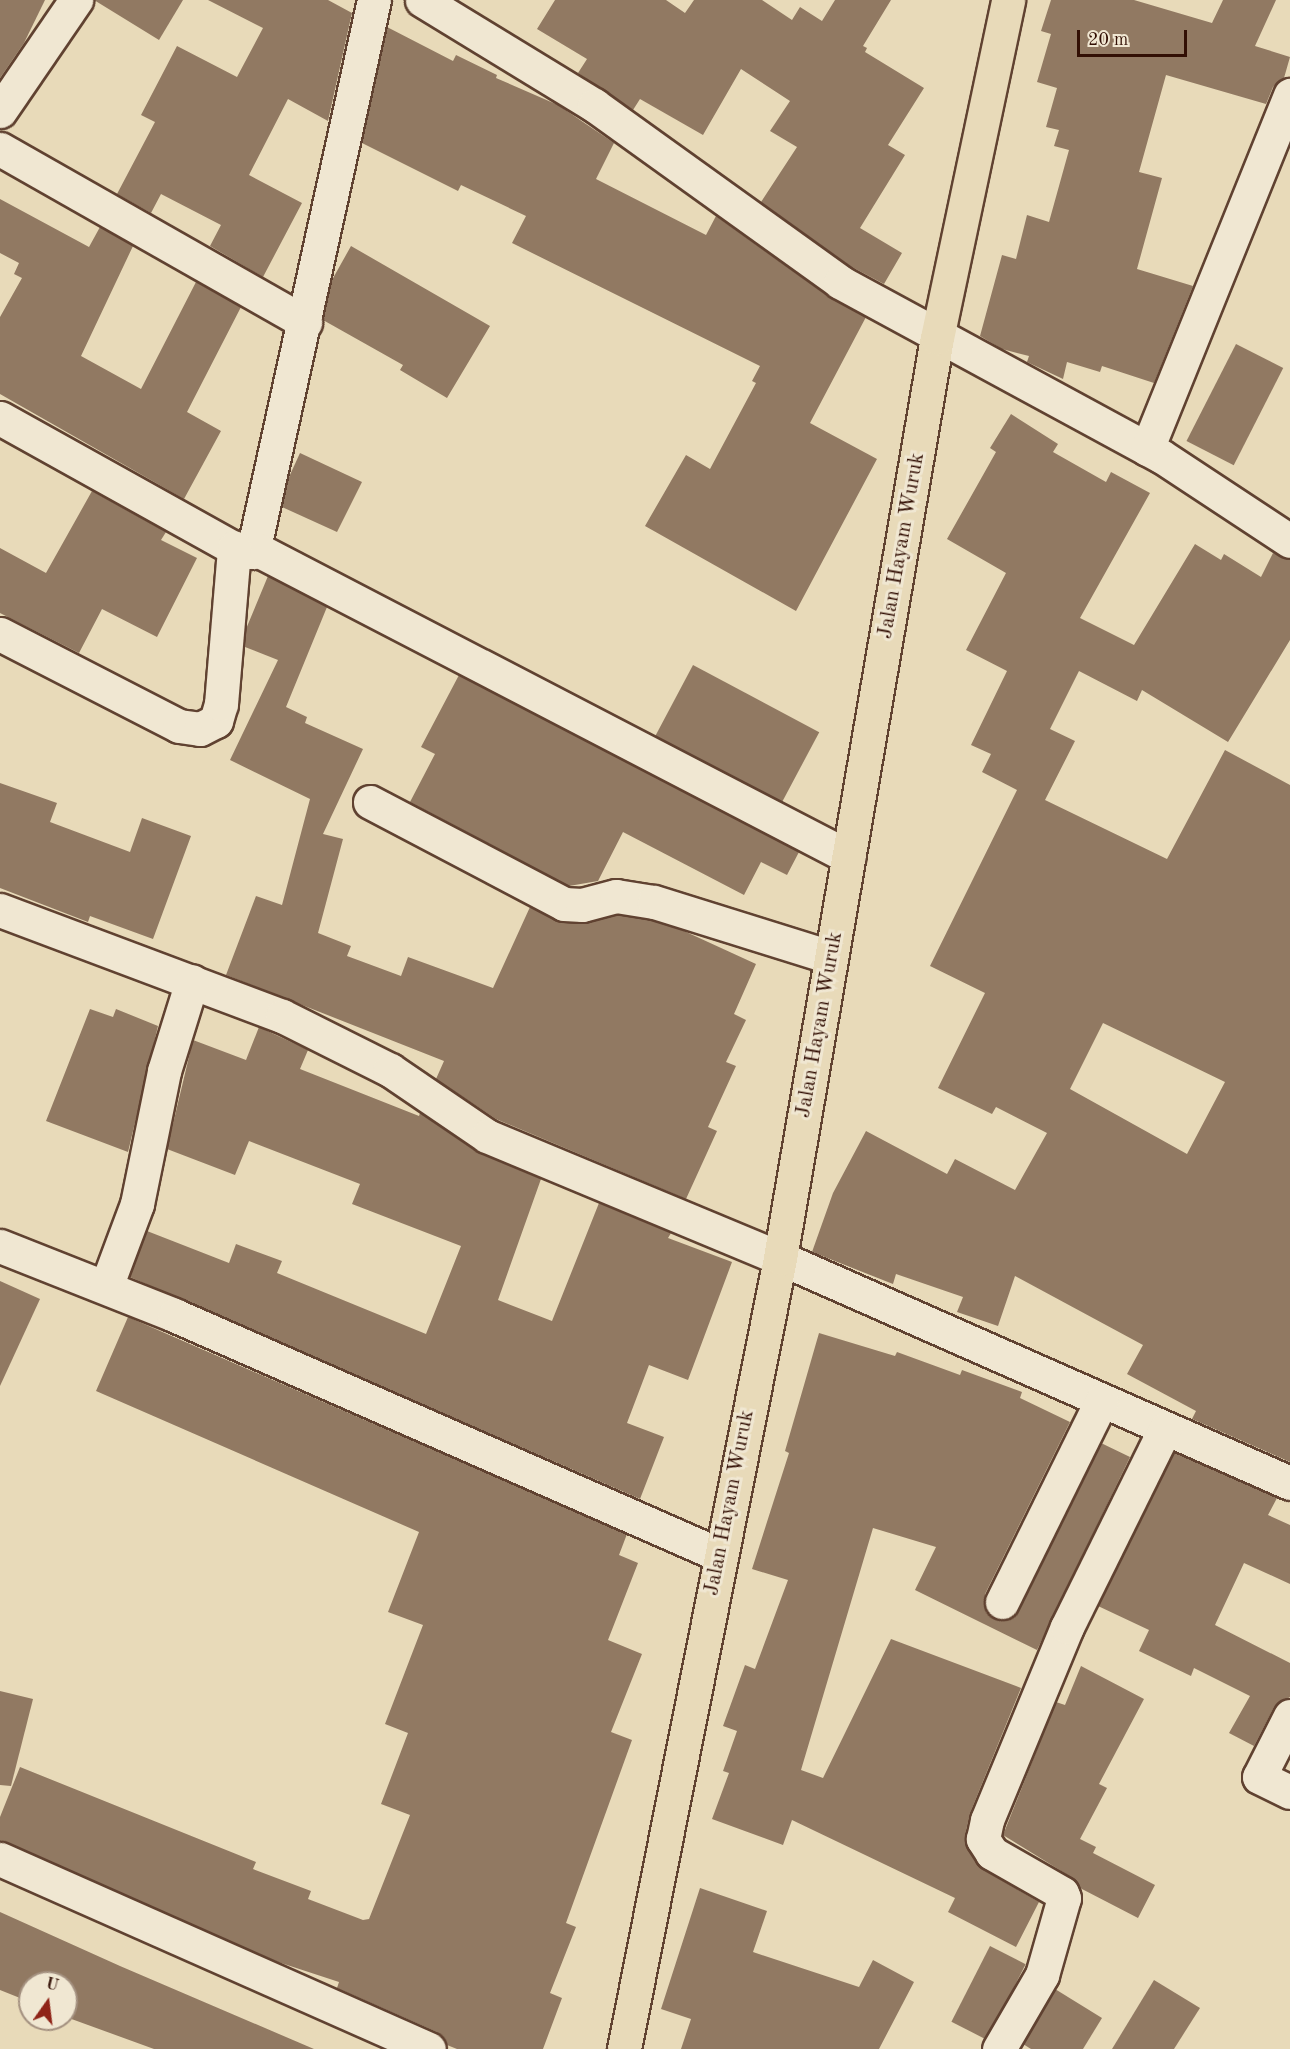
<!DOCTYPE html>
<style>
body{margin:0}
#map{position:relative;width:1290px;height:2049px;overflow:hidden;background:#e8dab9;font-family:"Old Standard TT",serif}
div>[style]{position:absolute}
.building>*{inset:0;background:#917962;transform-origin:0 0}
.roads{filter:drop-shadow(2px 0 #604231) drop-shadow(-2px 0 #604231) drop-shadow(0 2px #604231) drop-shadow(0 -2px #604231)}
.minor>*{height:33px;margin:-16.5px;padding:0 16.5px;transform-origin:16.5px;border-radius:16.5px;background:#f0e7d2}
.major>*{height:33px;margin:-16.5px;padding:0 16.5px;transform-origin:16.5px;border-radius:16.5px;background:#e8dab9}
span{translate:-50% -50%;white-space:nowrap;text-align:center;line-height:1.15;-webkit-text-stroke:6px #f0e7d2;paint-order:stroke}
.street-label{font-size:21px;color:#320f04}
.north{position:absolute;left:18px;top:1971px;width:60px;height:60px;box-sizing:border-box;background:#f0e7d2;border:2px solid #a49180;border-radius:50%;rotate:14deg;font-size:16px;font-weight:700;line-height:24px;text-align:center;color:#320f04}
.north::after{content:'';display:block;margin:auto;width:21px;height:27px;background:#8f2418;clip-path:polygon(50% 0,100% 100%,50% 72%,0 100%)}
.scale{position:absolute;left:1077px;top:30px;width:110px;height:27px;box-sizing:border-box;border:3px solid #320f04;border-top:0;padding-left:8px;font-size:18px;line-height:21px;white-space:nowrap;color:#320f04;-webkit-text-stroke:4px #f0e7d2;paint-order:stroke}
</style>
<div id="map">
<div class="building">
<div style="clip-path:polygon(0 0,45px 0,24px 43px,0 78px)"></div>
<div style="clip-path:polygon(94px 0,183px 0,159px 40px)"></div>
<div style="clip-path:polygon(208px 0,328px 0,352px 13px,328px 121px,288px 99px,249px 175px,302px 203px,263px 277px,210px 246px,221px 225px,161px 194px,151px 213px,117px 194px,155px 122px,141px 115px,177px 46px,237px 77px,263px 28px)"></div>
<div style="clip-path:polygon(555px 0,666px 0,685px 13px,694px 0,762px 0,792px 20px,800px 7px,822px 21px,835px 0,891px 0,863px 46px,867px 48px,865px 52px,924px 88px,888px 145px,905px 155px,860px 228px,902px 253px,884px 284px,850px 266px,761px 202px,797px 147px,770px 131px,790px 101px,741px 69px,703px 135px,640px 99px,633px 110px,578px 73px,587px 59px,537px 29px)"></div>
<div style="clip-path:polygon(1051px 0,1134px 0,1212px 23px,1223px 0,1276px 0,1255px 46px,1290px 57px,1284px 78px,1273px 87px,1266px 104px,1166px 75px,1139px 172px,1162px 178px,1137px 269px,1193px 286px,1154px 383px,1102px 366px,1100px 372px,1067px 362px,1063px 379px,1027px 362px,1029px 356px,1002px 349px,980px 336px,1002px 255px,1016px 259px,1027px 215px,1049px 222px,1069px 150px,1054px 146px,1059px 130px,1046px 127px,1057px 88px,1037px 82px,1051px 34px,1041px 31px)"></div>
<div style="clip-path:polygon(387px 27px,453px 61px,456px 55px,497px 75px,496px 78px,558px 105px,614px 143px,596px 179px,706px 235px,716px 216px,829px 297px,866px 317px,810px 423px,877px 459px,796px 611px,645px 526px,686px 455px,710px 469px,756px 383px,752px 381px,760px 366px,512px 243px,526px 216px,461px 185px,458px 191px,362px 143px)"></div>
<div style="clip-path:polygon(0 199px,89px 247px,100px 227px,133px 246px,81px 356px,141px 389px,196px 282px,241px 307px,187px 412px,221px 431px,184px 499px,0 394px,0 317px,22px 278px,14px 274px,19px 263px,0 253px)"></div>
<div style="clip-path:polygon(351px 246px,490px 326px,447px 398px,400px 370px,403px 365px,323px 320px,332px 280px)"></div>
<div style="left:1236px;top:344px;width:53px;height:109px;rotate:27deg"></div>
<div style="clip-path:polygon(evenodd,1011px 414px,1058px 444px,1053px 452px,1106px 482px,1111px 472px,1150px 493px,1080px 618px,1134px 645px,1195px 544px,1221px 560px,1224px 554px,1261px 577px,1273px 553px,1290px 560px,1290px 640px,1228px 742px,1142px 690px,1137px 701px,1079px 671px,1050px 729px,1075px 741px,1045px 800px,1167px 859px,1225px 750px,1290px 785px,1290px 1462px,1192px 1419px,1196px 1411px,1127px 1374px,1143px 1345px,1015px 1276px,998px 1326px,957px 1312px,963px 1297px,896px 1274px,893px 1284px,812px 1252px,833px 1193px,866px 1131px,947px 1174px,955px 1159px,1015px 1190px,1047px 1133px,996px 1107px,992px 1114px,938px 1088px,985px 993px,930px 966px,1017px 790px,982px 772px,991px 754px,971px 745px,1007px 671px,966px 650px,1006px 573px,947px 539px,996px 452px,990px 448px,1011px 414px,1103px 1023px,1225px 1082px,1187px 1154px,1070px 1089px,1103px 1023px)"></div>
<div style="clip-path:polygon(300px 453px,362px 482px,337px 532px,282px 507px,289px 477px)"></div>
<div style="clip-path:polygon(92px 491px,166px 532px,161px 540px,197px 558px,157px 637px,102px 609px,79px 653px,0 613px,0 548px,46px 573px)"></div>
<div style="clip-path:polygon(268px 576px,327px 607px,286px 707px,307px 717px,305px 723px,363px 749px,323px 834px,343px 839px,318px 933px,351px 946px,347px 956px,401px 976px,408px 957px,493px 988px,530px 907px,563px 923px,586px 923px,617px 915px,650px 920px,684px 931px,756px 964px,734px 1014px,746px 1020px,726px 1062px,736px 1066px,708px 1127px,717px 1131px,686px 1199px,496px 1119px,436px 1079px,444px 1061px,226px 975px,256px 896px,282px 905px,310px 799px,230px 760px,278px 660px,245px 647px,246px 629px)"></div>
<div style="left:693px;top:665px;width:143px;height:80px;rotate:28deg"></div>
<div style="clip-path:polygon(459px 675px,799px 852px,787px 875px,761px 862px,744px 895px,623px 832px,598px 881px,569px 886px,410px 802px,435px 754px,421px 747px)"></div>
<div style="clip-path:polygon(0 783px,57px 803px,50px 822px,130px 852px,142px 818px,191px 836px,153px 939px,90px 916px,88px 922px,0 888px)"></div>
<div style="clip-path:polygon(90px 1009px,113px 1017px,116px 1009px,158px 1026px,128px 1152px,46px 1121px)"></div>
<div style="clip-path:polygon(259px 1027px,308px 1050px,300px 1069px,419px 1116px,420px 1113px,477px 1152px,541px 1179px,498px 1300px,552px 1321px,599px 1203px,671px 1233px,668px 1238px,732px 1262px,688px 1380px,649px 1365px,627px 1423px,664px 1437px,640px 1499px,130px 1277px,147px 1231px,229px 1263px,236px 1244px,282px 1261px,277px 1273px,426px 1334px,461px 1246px,352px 1204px,360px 1184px,249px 1141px,235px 1175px,167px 1149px,193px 1040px,246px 1060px)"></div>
<div style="clip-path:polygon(0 1281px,40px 1299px,0 1386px)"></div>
<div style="clip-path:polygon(128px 1317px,627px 1534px,619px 1555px,638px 1563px,608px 1640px,642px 1654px,611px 1732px,632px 1740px,566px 1923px,576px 1927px,550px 1993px,562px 1998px,543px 2049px,457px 2049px,447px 2045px,437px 2032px,337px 1988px,339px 1982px,278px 1962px,0 1841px,0 1817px,20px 1767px,256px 1862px,253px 1869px,311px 1891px,308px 1899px,363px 1920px,369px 1919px,410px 1815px,381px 1804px,408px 1733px,385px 1724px,423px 1625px,388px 1612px,419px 1532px,96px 1391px)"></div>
<div style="clip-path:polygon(819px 1333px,895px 1356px,897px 1352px,960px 1375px,962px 1370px,1022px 1392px,1020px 1398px,1070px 1422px,985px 1594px,986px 1612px,994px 1619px,1012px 1618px,1019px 1610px,1101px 1443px,1130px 1457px,1037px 1650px,915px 1590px,936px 1547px,873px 1528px,801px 1770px,823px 1778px,891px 1639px,1021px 1688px,970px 1813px,965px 1835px,967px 1849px,982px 1869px,1039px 1902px,1016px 1947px,948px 1912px,955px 1898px,792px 1820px,783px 1845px,712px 1819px,729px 1773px,723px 1771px,737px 1731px,723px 1726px,745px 1665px,755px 1669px,788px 1580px,752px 1569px,789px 1453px,785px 1451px)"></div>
<div style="clip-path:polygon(1174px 1452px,1277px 1498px,1268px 1515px,1290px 1525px,1290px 1584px,1244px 1563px,1215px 1625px,1290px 1663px,1290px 1697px,1274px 1707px,1254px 1746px,1229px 1733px,1250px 1696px,1194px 1668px,1191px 1676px,1139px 1651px,1149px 1630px,1098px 1606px)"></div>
<div style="clip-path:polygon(1081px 1666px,1144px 1699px,1099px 1784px,1107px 1788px,1080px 1839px,1096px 1847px,1093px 1853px,1155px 1885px,1138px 1918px,1080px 1888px,1071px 1877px,1003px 1835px,1056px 1702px,1065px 1705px)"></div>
<div style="clip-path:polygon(0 1691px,33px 1699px,11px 1786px,0 1785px)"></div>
<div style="clip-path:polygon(700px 1888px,767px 1911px,753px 1952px,859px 1987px,873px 1960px,914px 1982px,879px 2049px,681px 2049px,691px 2019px,661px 2009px)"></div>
<div style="clip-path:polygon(0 1912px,120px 1966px,314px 2049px,154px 2049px,66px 2017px,66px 1983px,30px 1983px,30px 2002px,0 1990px)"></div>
<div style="left:990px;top:1946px;width:40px;height:85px;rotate:27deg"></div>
<div style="clip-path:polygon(1154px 1980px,1200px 2008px,1174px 2049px,1112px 2049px)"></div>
<div style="clip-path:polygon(1055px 1989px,1102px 2018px,1083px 2049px,1031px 2049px,1023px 2044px)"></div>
</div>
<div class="roads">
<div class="minor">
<div style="left:422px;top:0;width:202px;rotate:31.4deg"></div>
<div style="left:594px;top:105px;width:303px;rotate:35.7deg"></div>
<div style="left:840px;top:282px;width:365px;rotate:28.5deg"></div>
<div style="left:1161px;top:456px;width:154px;rotate:33.4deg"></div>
<div style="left:0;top:111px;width:135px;rotate:-55.6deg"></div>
<div style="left:0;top:149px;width:351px;rotate:29.6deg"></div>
<div style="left:0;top:418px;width:268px;rotate:29.1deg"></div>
<div style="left:234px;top:548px;width:19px;rotate:12deg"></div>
<div style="left:253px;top:552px;width:565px;rotate:-77.64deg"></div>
<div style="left:1147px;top:449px;width:382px;rotate:-68deg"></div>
<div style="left:254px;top:548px;width:670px;rotate:27.44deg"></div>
<div style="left:0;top:634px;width:201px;rotate:27.2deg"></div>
<div style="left:179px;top:726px;width:21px;rotate:8deg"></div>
<div style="left:200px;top:729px;width:18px;rotate:-27deg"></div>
<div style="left:216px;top:721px;width:18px;rotate:-74deg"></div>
<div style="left:221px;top:704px;width:157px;rotate:-85.2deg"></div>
<div style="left:370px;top:802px;width:219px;rotate:27.7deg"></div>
<div style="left:564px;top:904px;width:18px;rotate:3deg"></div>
<div style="left:582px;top:905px;width:35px;rotate:-15deg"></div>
<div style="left:616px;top:896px;width:38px;rotate:9deg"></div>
<div style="left:654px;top:902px;width:185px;rotate:17.3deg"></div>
<div style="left:0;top:910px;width:301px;rotate:20.6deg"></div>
<div style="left:282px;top:1016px;width:121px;rotate:26.6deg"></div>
<div style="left:390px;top:1070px;width:117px;rotate:34.2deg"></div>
<div style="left:487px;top:1136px;width:317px;rotate:22.6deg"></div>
<div style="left:780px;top:1258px;width:557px;rotate:23.81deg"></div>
<div style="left:0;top:1246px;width:187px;rotate:21.6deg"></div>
<div style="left:174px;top:1315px;width:596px;rotate:23.73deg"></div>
<div style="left:106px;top:1287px;width:89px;rotate:-69.5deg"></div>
<div style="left:137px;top:1204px;width:136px;rotate:-78.5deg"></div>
<div style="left:164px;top:1071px;width:94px;rotate:-72.7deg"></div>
<div style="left:1002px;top:1602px;width:225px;rotate:-63.7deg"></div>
<div style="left:1290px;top:1716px;width:68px;rotate:116.9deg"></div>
<div style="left:1259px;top:1777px;width:34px;rotate:26deg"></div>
<div style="left:0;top:1859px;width:469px;rotate:23.9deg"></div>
<div style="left:999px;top:2049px;width:86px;rotate:-59.8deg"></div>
<div style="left:1042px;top:1975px;width:80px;rotate:-74.1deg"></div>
<div style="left:1064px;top:1898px;width:5px;rotate:-112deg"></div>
<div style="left:1062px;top:1893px;width:81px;rotate:-150.3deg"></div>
<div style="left:992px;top:1853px;width:17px;rotate:-123deg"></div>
<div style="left:983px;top:1839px;width:19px;rotate:-78deg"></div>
<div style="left:987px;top:1820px;width:209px;rotate:-67.5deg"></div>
<div style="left:1067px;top:1627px;width:221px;rotate:-63.7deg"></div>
</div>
<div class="major">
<div style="left:624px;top:2049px;width:806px;rotate:-78.84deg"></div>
<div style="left:780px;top:1258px;width:933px;rotate:-80.32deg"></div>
<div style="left:937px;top:338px;width:345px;rotate:-78.1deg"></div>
</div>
</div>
<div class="street-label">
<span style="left:902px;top:546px;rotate:-80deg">Jalan Hayam Wuruk</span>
<span style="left:820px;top:1025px;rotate:-80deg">Jalan Hayam Wuruk</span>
<span style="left:730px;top:1503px;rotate:-79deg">Jalan Hayam Wuruk</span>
</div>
<div class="north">U</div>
<div class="scale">20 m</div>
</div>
